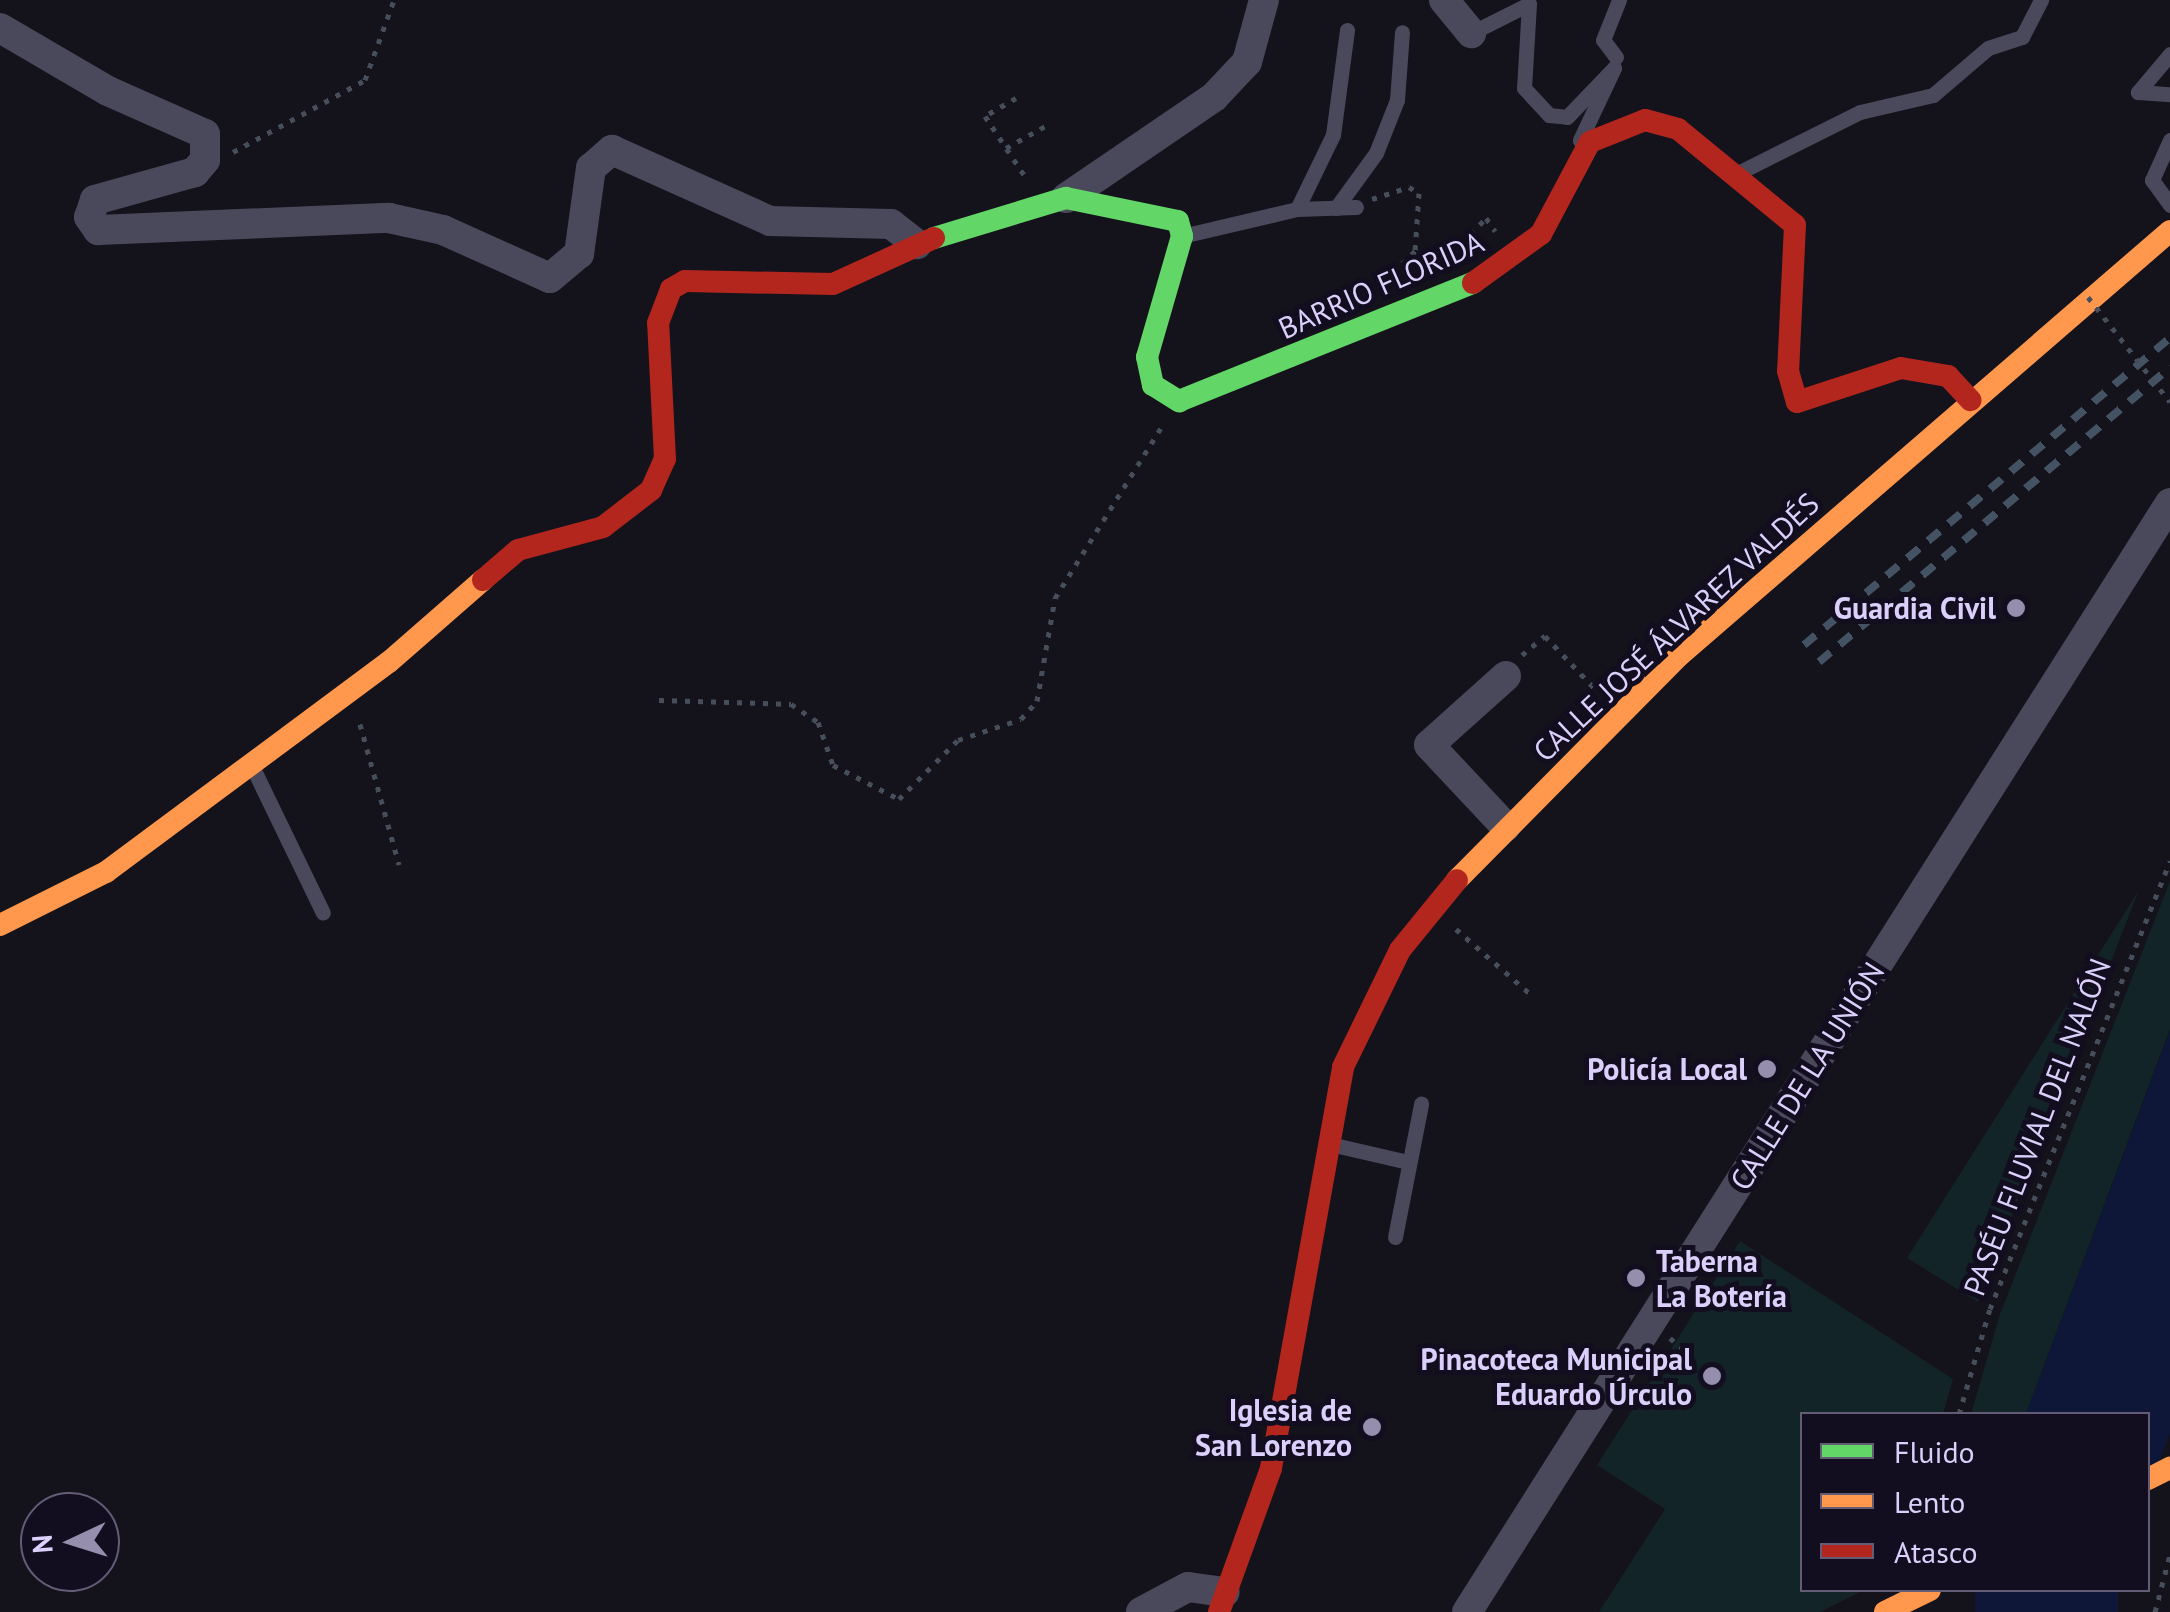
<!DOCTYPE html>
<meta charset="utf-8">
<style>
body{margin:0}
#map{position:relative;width:2170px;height:1612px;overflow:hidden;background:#14121b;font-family:"PT Sans",sans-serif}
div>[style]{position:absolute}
.green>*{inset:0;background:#122427}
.water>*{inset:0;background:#0e1737;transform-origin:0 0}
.path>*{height:5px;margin-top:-2.5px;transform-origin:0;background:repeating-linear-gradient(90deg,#464e5b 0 5px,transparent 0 13px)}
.lane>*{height:15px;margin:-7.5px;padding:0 7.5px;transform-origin:7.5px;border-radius:7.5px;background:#4a485b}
.street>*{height:30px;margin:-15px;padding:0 15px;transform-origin:15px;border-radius:15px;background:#4a485b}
.fast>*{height:22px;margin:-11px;padding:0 11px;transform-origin:11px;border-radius:11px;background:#63d668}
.slow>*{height:22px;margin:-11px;padding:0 11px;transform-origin:11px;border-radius:11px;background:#ff974d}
.jam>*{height:22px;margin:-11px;padding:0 11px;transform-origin:11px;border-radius:11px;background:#b3261e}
.rail>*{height:8px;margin-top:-4px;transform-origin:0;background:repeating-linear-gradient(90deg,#445363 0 15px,transparent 0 27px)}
.path-bridge>*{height:5px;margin-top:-2.5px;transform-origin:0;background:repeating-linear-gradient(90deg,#464e5b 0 5px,transparent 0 13px)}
.slow-bridge>*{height:22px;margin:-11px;padding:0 11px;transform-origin:11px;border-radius:11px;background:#ff974d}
.dots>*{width:28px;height:28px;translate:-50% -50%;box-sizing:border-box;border:5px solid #130e1f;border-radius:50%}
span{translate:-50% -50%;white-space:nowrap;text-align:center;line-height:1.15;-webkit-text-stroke:10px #130e1f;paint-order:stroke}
.street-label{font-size:30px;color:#dad0fb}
.poi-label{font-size:30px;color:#dad0fb;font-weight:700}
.right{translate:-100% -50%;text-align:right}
.left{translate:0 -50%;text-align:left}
.legend{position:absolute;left:1800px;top:1412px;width:350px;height:180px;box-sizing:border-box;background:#130e1f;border:2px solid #635c77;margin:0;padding:12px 18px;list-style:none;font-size:30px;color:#dad0fb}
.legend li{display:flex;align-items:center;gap:20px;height:50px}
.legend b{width:50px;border:2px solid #635c77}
.north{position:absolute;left:20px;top:1492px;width:100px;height:100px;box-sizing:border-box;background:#130e1f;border:2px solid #635c77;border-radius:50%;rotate:266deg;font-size:28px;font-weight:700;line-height:40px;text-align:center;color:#dad0fb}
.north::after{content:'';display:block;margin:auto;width:35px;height:45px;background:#958ead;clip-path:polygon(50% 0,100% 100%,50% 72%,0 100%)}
</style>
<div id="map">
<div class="green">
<div style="clip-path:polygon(2170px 881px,2170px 1029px,2026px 1414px,1971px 1414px,2000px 1314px)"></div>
<div style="clip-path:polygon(2139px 890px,1978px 1302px,1907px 1258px)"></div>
<div style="clip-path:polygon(1740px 1241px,1953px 1379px,1943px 1414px,1802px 1414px,1802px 1590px,1864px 1590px,1820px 1612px,1599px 1612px,1665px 1509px,1597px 1465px)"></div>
</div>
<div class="water">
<div style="clip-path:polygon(2170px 1030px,2170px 1433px,2148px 1493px,2148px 1414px,2026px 1414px)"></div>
<div style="left:1975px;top:1590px;width:143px;height:23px"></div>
</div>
<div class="path">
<div style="left:1016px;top:98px;width:36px;rotate:150deg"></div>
<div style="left:985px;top:116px;width:71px;rotate:56.5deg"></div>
<div style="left:1006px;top:148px;width:49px;rotate:-29.2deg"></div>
<div style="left:233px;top:152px;width:150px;rotate:-28.6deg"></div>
<div style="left:365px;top:80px;width:85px;rotate:-70.1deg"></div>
<div style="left:1372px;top:199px;width:39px;rotate:-18deg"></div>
<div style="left:1409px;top:187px;width:12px;rotate:31deg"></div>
<div style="left:1419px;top:193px;width:58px;rotate:93.9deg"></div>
<div style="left:1415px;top:251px;width:43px;rotate:135.9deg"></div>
<div style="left:1453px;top:253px;width:48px;rotate:-46.7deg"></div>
<div style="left:1486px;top:218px;width:16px;rotate:55deg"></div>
<div style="left:1411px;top:254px;width:28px;rotate:10deg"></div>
<div style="left:1522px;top:655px;width:30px;rotate:-40deg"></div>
<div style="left:1545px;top:636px;width:74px;rotate:46.6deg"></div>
<div style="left:659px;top:700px;width:132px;rotate:1.7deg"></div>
<div style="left:791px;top:704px;width:32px;rotate:34deg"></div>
<div style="left:818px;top:722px;width:46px;rotate:70.8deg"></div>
<div style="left:833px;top:765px;width:74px;rotate:27.3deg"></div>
<div style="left:899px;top:799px;width:83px;rotate:-45deg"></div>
<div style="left:958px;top:740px;width:66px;rotate:-18.4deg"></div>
<div style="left:1021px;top:719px;width:24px;rotate:-48deg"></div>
<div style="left:1037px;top:701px;width:105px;rotate:-80.1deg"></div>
<div style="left:1055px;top:598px;width:200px;rotate:-58.1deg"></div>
<div style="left:360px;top:724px;width:146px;rotate:74.5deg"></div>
<div style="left:1456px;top:929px;width:97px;rotate:41.2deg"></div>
<div style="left:1670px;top:1338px;width:23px;rotate:40deg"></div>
<div style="left:1959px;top:1414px;width:109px;rotate:-73.6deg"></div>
<div style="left:1990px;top:1309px;width:483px;rotate:-68.1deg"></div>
<div style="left:2155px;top:1612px;width:59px;rotate:-75.3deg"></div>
</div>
<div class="lane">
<div style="left:1471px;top:33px;width:65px;rotate:-26.6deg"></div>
<div style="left:1529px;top:4px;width:84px;rotate:93.4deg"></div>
<div style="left:1524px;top:88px;width:37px;rotate:47deg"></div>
<div style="left:1549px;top:115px;width:18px;rotate:6deg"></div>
<div style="left:1567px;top:117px;width:68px;rotate:-46.2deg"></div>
<div style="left:1614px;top:68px;width:80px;rotate:115.3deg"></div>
<div style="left:2170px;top:54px;width:50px;rotate:130.1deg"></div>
<div style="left:2138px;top:92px;width:32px;rotate:4deg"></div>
<div style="left:1616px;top:57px;width:21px;rotate:-127deg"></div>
<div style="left:1603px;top:40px;width:43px;rotate:-68.2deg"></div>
<div style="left:2170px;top:140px;width:44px;rotate:114.2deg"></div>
<div style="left:2152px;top:180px;width:31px;rotate:54deg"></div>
<div style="left:1738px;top:173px;width:136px;rotate:-26.6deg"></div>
<div style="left:1860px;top:112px;width:75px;rotate:-13.1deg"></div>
<div style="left:1933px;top:95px;width:72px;rotate:-40.5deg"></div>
<div style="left:1988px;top:48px;width:36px;rotate:-18deg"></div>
<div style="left:2022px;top:37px;width:42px;rotate:-62.8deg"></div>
<div style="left:1336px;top:208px;width:68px;rotate:-54deg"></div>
<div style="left:1376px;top:153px;width:57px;rotate:-68.4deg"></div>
<div style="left:1397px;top:100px;width:68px;rotate:-85.8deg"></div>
<div style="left:1297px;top:209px;width:82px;rotate:-64.1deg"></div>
<div style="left:1333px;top:135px;width:106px;rotate:-82.4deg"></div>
<div style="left:1182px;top:236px;width:118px;rotate:-13.2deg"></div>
<div style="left:1297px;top:209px;width:59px;rotate:-1.9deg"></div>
<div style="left:251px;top:764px;width:165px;rotate:64.2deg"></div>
<div style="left:1330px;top:1144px;width:80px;rotate:13deg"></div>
<div style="left:1395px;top:1237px;width:136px;rotate:-78.9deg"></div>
</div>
<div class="street">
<div style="left:1444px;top:0;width:43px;rotate:50.7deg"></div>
<div style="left:0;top:28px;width:125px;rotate:30.3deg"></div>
<div style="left:108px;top:91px;width:106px;rotate:23.9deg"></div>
<div style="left:205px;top:134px;width:26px;rotate:90deg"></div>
<div style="left:205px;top:160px;width:16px;rotate:130deg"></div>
<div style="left:195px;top:172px;width:104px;rotate:164.4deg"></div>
<div style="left:95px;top:200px;width:18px;rotate:109deg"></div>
<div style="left:89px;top:217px;width:16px;rotate:55deg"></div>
<div style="left:98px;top:230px;width:291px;rotate:-2.4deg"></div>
<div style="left:389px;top:218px;width:55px;rotate:12.5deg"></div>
<div style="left:443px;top:230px;width:117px;rotate:24.2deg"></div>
<div style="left:550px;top:278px;width:38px;rotate:-40deg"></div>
<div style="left:579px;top:254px;width:87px;rotate:-82.1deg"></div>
<div style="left:591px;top:168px;width:28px;rotate:-41deg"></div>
<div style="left:612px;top:150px;width:173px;rotate:24.2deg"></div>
<div style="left:770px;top:221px;width:121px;rotate:1.4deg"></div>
<div style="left:891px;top:224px;width:33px;rotate:38deg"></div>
<div style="left:1066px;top:198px;width:179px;rotate:-34.3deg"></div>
<div style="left:1214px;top:97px;width:48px;rotate:-46.7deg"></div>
<div style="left:1247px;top:62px;width:64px;rotate:-74.7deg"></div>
<div style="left:1506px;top:676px;width:103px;rotate:138.1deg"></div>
<div style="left:1429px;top:745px;width:112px;rotate:46.8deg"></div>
<div style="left:1141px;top:1612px;width:53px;rotate:-28deg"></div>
<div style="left:1188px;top:1587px;width:37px;rotate:8deg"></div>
<div style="left:1467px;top:1612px;width:1313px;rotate:-57.63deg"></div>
</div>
<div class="fast">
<div style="left:934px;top:238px;width:138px;rotate:-16.9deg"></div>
<div style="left:1066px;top:198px;width:114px;rotate:11.6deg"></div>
<div style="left:1178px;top:221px;width:16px;rotate:75deg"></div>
<div style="left:1182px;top:236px;width:126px;rotate:106.1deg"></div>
<div style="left:1147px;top:357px;width:29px;rotate:78deg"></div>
<div style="left:1153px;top:385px;width:31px;rotate:32deg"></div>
<div style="left:1179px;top:401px;width:317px;rotate:-21.9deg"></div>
</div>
<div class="slow">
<div style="left:1457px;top:880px;width:317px;rotate:-45.3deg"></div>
<div style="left:1680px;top:655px;width:648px;rotate:-40.87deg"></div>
<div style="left:0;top:925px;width:119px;rotate:-26.6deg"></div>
<div style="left:106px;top:872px;width:352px;rotate:-36.6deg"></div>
<div style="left:389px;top:662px;width:125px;rotate:-41.1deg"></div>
<div style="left:2148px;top:1479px;width:25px;rotate:-27deg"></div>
</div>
<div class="jam">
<div style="left:1473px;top:283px;width:84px;rotate:-35.8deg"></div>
<div style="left:1541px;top:234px;width:104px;rotate:-62deg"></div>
<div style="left:1590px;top:142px;width:59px;rotate:-21.8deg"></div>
<div style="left:1645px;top:120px;width:34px;rotate:15deg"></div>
<div style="left:1678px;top:129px;width:151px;rotate:39.4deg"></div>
<div style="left:1795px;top:225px;width:146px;rotate:92.7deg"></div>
<div style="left:1788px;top:371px;width:32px;rotate:74deg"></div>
<div style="left:1797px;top:402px;width:109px;rotate:-18.1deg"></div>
<div style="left:1901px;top:368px;width:48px;rotate:9.7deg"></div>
<div style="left:1948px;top:376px;width:33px;rotate:47deg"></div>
<div style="left:483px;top:580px;width:46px;rotate:-40.6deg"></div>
<div style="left:518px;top:550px;width:88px;rotate:-15.1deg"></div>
<div style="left:603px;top:527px;width:61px;rotate:-37.6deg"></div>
<div style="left:651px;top:490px;width:34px;rotate:-66deg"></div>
<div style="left:665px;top:459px;width:136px;rotate:-92.9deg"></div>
<div style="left:658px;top:323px;width:36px;rotate:-69deg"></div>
<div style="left:671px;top:289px;width:16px;rotate:-30deg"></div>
<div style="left:685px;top:281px;width:148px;rotate:1.2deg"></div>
<div style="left:833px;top:284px;width:111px;rotate:-24.5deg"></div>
<div style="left:1219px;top:1612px;width:153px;rotate:-70.1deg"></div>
<div style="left:1271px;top:1468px;width:407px;rotate:-79.8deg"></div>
<div style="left:1343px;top:1067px;width:130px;rotate:-64deg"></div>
<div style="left:1400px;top:950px;width:90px;rotate:-50.8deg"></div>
</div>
<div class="rail">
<div style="left:1804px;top:645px;width:478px;rotate:-40deg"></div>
<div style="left:1819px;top:662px;width:459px;rotate:-40deg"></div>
</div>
<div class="path-bridge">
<div style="left:2088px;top:297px;width:133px;rotate:52deg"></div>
</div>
<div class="slow-bridge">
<div style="left:1885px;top:1612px;width:50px;rotate:-26.1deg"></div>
</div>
<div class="dots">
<div style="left:2016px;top:608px;background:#958ead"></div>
<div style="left:1767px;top:1069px;background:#958ead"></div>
<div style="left:1636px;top:1278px;background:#958ead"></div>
<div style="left:1712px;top:1376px;background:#958ead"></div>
<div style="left:1372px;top:1427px;background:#958ead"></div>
</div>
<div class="street-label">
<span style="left:1381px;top:285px;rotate:-24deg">BARRIO FLORIDA</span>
<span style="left:1676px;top:627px;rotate:-43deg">CALLE JOSÉ ÁLVAREZ VALDÉS</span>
<span style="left:1807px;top:1076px;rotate:-58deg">CALLE DE LA UNIÓN</span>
<span style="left:2037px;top:1127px;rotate:-69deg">PASÉU FLUVIAL DEL NALÓN</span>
</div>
<div class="poi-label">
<span class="right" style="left:1996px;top:608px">Guardia Civil</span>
<span class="right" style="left:1747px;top:1069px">Policía Local</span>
<span class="left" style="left:1656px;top:1278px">Taberna<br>La Botería</span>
<span class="right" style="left:1692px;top:1376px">Pinacoteca Municipal<br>Eduardo Úrculo</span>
<span class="right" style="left:1352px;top:1427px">Iglesia de<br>San Lorenzo</span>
</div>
<ul class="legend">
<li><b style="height:12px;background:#63d668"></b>Fluido</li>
<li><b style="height:12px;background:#ff974d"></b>Lento</li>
<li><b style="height:12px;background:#b3261e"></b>Atasco</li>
</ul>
<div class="north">N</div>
</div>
